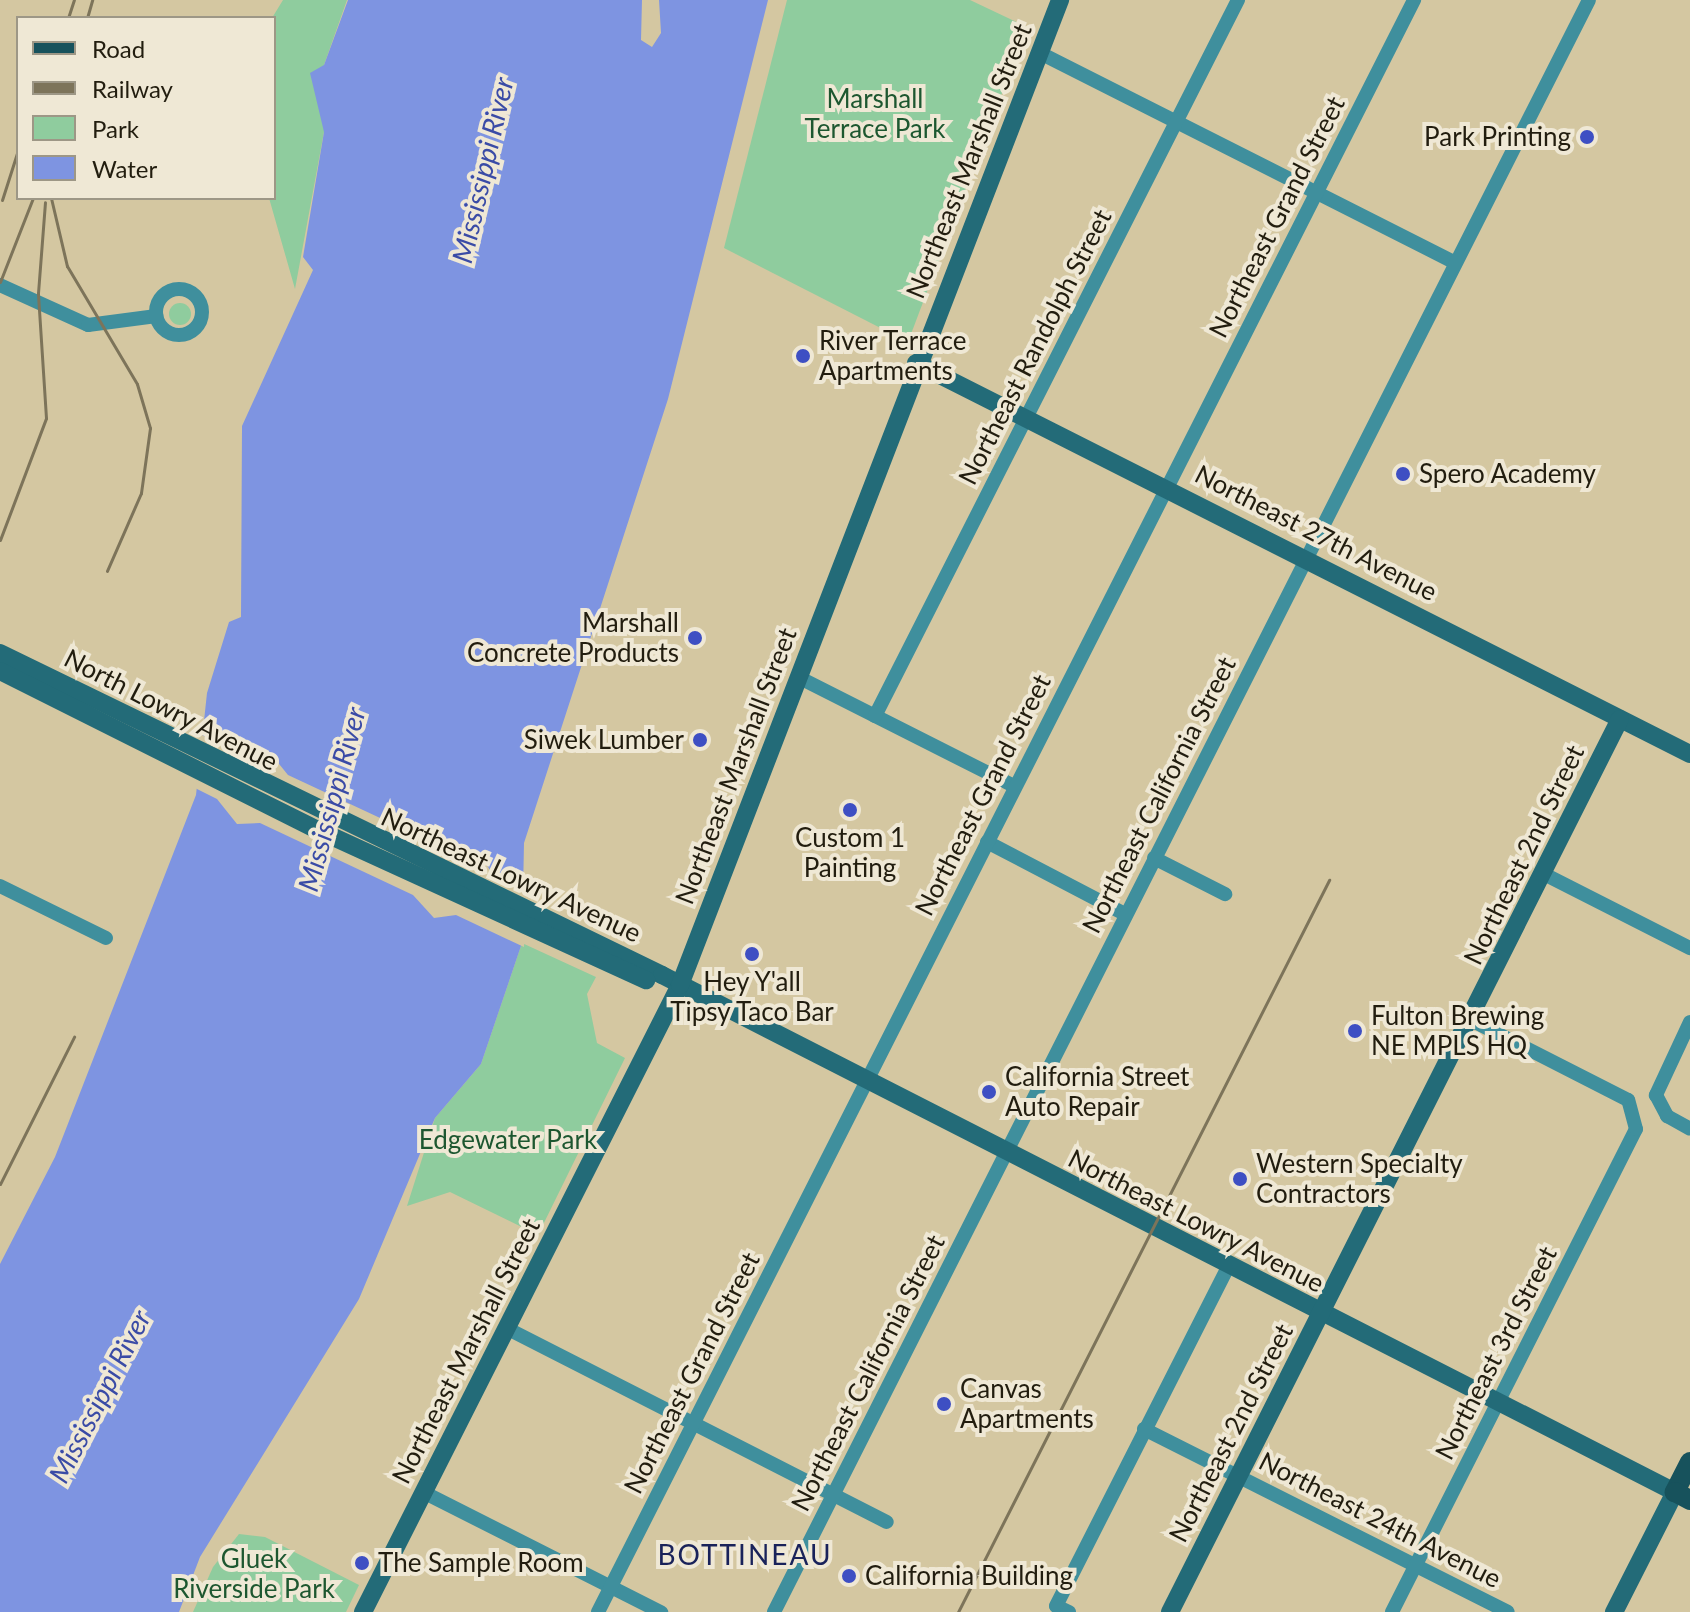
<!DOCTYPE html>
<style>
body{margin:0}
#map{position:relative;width:1690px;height:1612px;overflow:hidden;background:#d4c7a1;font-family:Lato,sans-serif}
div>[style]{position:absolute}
.green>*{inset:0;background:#8fcc9e}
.round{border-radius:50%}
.water>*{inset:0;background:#7e94e1}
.pier>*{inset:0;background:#d4c7a1}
.street>*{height:14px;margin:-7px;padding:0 7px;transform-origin:7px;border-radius:7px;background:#3f8f9d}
.street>.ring{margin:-7px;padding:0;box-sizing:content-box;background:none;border:14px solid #3f8f9d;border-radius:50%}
.secondary>*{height:18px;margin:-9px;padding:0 9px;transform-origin:9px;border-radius:9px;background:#236b78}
.primary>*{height:20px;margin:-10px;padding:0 10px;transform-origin:10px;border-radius:10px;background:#17525c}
.rail>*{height:3px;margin:-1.5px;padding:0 1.5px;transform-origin:1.5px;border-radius:1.5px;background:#7d745a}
.dots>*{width:22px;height:22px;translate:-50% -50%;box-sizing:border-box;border:4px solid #efe8d5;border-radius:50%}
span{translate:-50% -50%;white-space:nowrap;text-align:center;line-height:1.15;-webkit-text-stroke:8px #efe8d5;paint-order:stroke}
.park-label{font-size:26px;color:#1d5730}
.poi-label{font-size:26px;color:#221d0f}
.right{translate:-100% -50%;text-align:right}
.left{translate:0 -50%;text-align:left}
.street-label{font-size:26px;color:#221d0f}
.water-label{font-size:28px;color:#3a4ba6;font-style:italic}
.neighbourhood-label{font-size:28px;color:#19225a;letter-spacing:2px}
.legend{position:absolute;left:16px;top:16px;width:260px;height:184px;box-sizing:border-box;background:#efe8d5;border:2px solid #9d9786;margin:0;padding:10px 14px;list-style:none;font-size:24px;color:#221d0f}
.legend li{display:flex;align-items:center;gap:16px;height:40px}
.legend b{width:40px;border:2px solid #9d9786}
</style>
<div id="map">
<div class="green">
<div style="clip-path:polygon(283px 0,347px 0,324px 65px,324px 132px,295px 289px,269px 198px,272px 18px)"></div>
<div style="clip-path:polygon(787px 0,970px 0,1027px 27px,908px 342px,724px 248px)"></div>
<div class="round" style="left:169px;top:303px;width:22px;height:22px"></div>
<div style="clip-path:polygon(522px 943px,596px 977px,587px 994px,597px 1043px,625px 1058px,538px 1235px,450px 1192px,407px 1206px,435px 1118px,481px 1064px)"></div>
<div style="clip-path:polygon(239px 1534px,265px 1537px,359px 1585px,346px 1612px,193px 1612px,213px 1567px)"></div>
</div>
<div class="water">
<div style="clip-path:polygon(348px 0,642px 0,641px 40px,652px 47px,661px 33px,659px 0,768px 0,668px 399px,524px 843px,522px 943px,481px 1064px,435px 1118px,359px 1299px,200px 1557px,179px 1612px,0 1612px,0 1264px,55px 1157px,196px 795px,207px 693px,229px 622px,241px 617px,242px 426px,313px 270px,303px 257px,324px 132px,310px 73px,324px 65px)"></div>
</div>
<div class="pier">
<div style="clip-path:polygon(198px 733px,237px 752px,271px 754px,288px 775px,438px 845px,480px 853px,491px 872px,527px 891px,524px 947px,456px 915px,434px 918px,413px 895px,260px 823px,237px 824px,217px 799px,193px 787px)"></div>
</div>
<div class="street">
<div style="left:1040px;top:53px;width:465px;rotate:26.8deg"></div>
<div style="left:0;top:285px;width:97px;rotate:24.4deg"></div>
<div style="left:88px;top:325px;width:69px;rotate:-7.5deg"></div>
<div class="ring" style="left:156px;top:289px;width:32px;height:32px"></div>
<div style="left:798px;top:677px;width:242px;rotate:26.8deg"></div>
<div style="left:875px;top:716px;width:803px;rotate:-63.12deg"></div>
<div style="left:987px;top:842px;width:156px;rotate:27.6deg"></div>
<div style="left:1154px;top:858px;width:80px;rotate:26.9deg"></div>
<div style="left:1544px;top:874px;width:164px;rotate:26.9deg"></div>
<div style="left:0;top:886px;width:118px;rotate:26.1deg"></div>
<div style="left:1690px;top:1022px;width:81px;rotate:115deg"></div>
<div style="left:1656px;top:1095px;width:24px;rotate:62deg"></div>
<div style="left:1667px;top:1116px;width:26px;rotate:29deg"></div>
<div style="left:508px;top:1329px;width:425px;rotate:27deg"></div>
<div style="left:1144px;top:1429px;width:407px;rotate:26.7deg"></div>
<div style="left:423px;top:1492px;width:267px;rotate:26.8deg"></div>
<div style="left:598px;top:1612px;width:1807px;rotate:-63.15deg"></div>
<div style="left:774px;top:1612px;width:1806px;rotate:-63.18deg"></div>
<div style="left:1069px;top:1612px;width:14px;rotate:-155deg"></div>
<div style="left:1056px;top:1606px;width:380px;rotate:-63.1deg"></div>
<div style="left:1392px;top:1612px;width:541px;rotate:-63.2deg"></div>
<div style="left:1636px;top:1129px;width:30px;rotate:-105deg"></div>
<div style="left:1628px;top:1100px;width:176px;rotate:-153deg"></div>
</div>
<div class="secondary">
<div style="left:916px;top:363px;width:867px;rotate:26.8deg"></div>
<div style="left:0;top:653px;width:736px;rotate:25.94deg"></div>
<div style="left:662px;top:975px;width:1137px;rotate:27.04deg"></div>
<div style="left:1675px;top:1492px;width:135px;rotate:116.9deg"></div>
<div style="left:0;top:671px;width:356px;rotate:26.6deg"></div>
<div style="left:318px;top:830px;width:361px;rotate:24.6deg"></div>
<div style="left:363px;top:1612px;width:703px;rotate:-63.18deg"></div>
<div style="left:680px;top:985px;width:1056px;rotate:-68.9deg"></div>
<div style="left:1170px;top:1612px;width:1000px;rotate:-63.26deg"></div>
</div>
<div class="primary">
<div style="left:1690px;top:1462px;width:34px;rotate:117deg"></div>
<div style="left:1675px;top:1492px;width:17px;rotate:28deg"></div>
</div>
<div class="rail">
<div style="left:68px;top:18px;width:19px;rotate:-72deg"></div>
<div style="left:87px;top:18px;width:19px;rotate:-74deg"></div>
<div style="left:51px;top:198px;width:70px;rotate:76.8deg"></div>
<div style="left:67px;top:266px;width:137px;rotate:59.3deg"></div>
<div style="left:137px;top:384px;width:46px;rotate:73.5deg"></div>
<div style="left:150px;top:428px;width:66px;rotate:97.9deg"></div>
<div style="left:141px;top:493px;width:85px;rotate:113.6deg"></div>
<div style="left:2px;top:200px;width:52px;rotate:-72.3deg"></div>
<div style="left:0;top:282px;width:90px;rotate:-68.6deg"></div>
<div style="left:0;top:540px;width:130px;rotate:-69.3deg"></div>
<div style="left:46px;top:418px;width:125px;rotate:-93.7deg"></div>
<div style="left:38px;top:293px;width:91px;rotate:-85.6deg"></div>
<div style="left:0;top:1184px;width:165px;rotate:-63.3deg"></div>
<div style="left:958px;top:1612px;width:821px;rotate:-63.12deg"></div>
</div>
<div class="dots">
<div style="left:1587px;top:137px;background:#3e4fc3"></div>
<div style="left:803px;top:356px;background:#3e4fc3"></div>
<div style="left:1403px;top:474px;background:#3e4fc3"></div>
<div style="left:695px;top:638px;background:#3e4fc3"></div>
<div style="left:700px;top:740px;background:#3e4fc3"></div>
<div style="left:850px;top:810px;background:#3e4fc3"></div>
<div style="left:752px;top:954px;background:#3e4fc3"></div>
<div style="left:1355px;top:1031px;background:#3e4fc3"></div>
<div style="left:989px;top:1092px;background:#3e4fc3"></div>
<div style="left:1240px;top:1179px;background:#3e4fc3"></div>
<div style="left:944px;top:1404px;background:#3e4fc3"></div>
<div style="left:362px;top:1563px;background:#3e4fc3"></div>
<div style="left:849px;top:1576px;background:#3e4fc3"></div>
</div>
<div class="park-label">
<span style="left:875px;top:114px">Marshall<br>Terrace Park</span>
<span style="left:508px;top:1140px">Edgewater Park</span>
<span style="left:254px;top:1574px">Gluek<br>Riverside Park</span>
</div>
<div class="poi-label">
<span class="right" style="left:1571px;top:137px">Park Printing</span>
<span class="left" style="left:819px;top:356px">River Terrace<br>Apartments</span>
<span class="left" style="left:1419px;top:474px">Spero Academy</span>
<span class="right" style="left:679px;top:638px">Marshall<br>Concrete Products</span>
<span class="right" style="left:684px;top:740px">Siwek Lumber</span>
<span style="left:850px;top:853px">Custom 1<br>Painting</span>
<span style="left:752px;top:997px">Hey Y'all<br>Tipsy Taco Bar</span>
<span class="left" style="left:1371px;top:1031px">Fulton Brewing<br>NE MPLS HQ</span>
<span class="left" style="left:1005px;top:1092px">California Street<br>Auto Repair</span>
<span class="left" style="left:1256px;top:1179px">Western Specialty<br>Contractors</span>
<span class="left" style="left:960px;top:1404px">Canvas<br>Apartments</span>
<span class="left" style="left:378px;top:1563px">The Sample Room</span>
<span class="left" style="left:865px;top:1576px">California Building</span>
</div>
<div class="street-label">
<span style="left:969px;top:161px;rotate:-68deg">Northeast Marshall Street</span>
<span style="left:1277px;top:217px;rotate:-63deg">Northeast Grand Street</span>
<span style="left:1035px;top:347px;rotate:-63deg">Northeast Randolph Street</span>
<span style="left:1316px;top:533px;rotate:27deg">Northeast 27th Avenue</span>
<span style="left:171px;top:710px;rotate:27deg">North Lowry Avenue</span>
<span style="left:736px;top:766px;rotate:-69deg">Northeast Marshall Street</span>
<span style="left:983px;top:795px;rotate:-63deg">Northeast Grand Street</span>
<span style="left:1159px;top:795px;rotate:-63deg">Northeast California Street</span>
<span style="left:1524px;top:855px;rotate:-64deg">Northeast 2nd Street</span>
<span style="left:511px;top:875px;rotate:25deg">Northeast Lowry Avenue</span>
<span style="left:1196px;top:1221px;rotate:27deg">Northeast Lowry Avenue</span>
<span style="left:466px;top:1351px;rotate:-63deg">Northeast Marshall Street</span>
<span style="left:1496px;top:1353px;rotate:-63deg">Northeast 3rd Street</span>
<span style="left:692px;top:1373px;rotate:-63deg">Northeast Grand Street</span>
<span style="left:868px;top:1373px;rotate:-63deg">Northeast California Street</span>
<span style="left:1231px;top:1433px;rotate:-63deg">Northeast 2nd Street</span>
<span style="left:1380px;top:1520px;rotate:27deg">Northeast 24th Avenue</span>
</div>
<div class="water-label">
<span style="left:482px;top:170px;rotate:-77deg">Mississippi River</span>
<span style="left:331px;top:799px;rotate:-75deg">Mississippi River</span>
<span style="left:99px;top:1396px;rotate:-63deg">Mississippi River</span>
</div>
<div class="neighbourhood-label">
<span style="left:745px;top:1554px">BOTTINEAU</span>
</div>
<ul class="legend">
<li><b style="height:10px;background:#17525c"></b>Road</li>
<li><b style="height:10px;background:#7d745a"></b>Railway</li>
<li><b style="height:22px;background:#8fcc9e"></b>Park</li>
<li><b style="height:22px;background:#7e94e1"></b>Water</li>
</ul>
</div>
